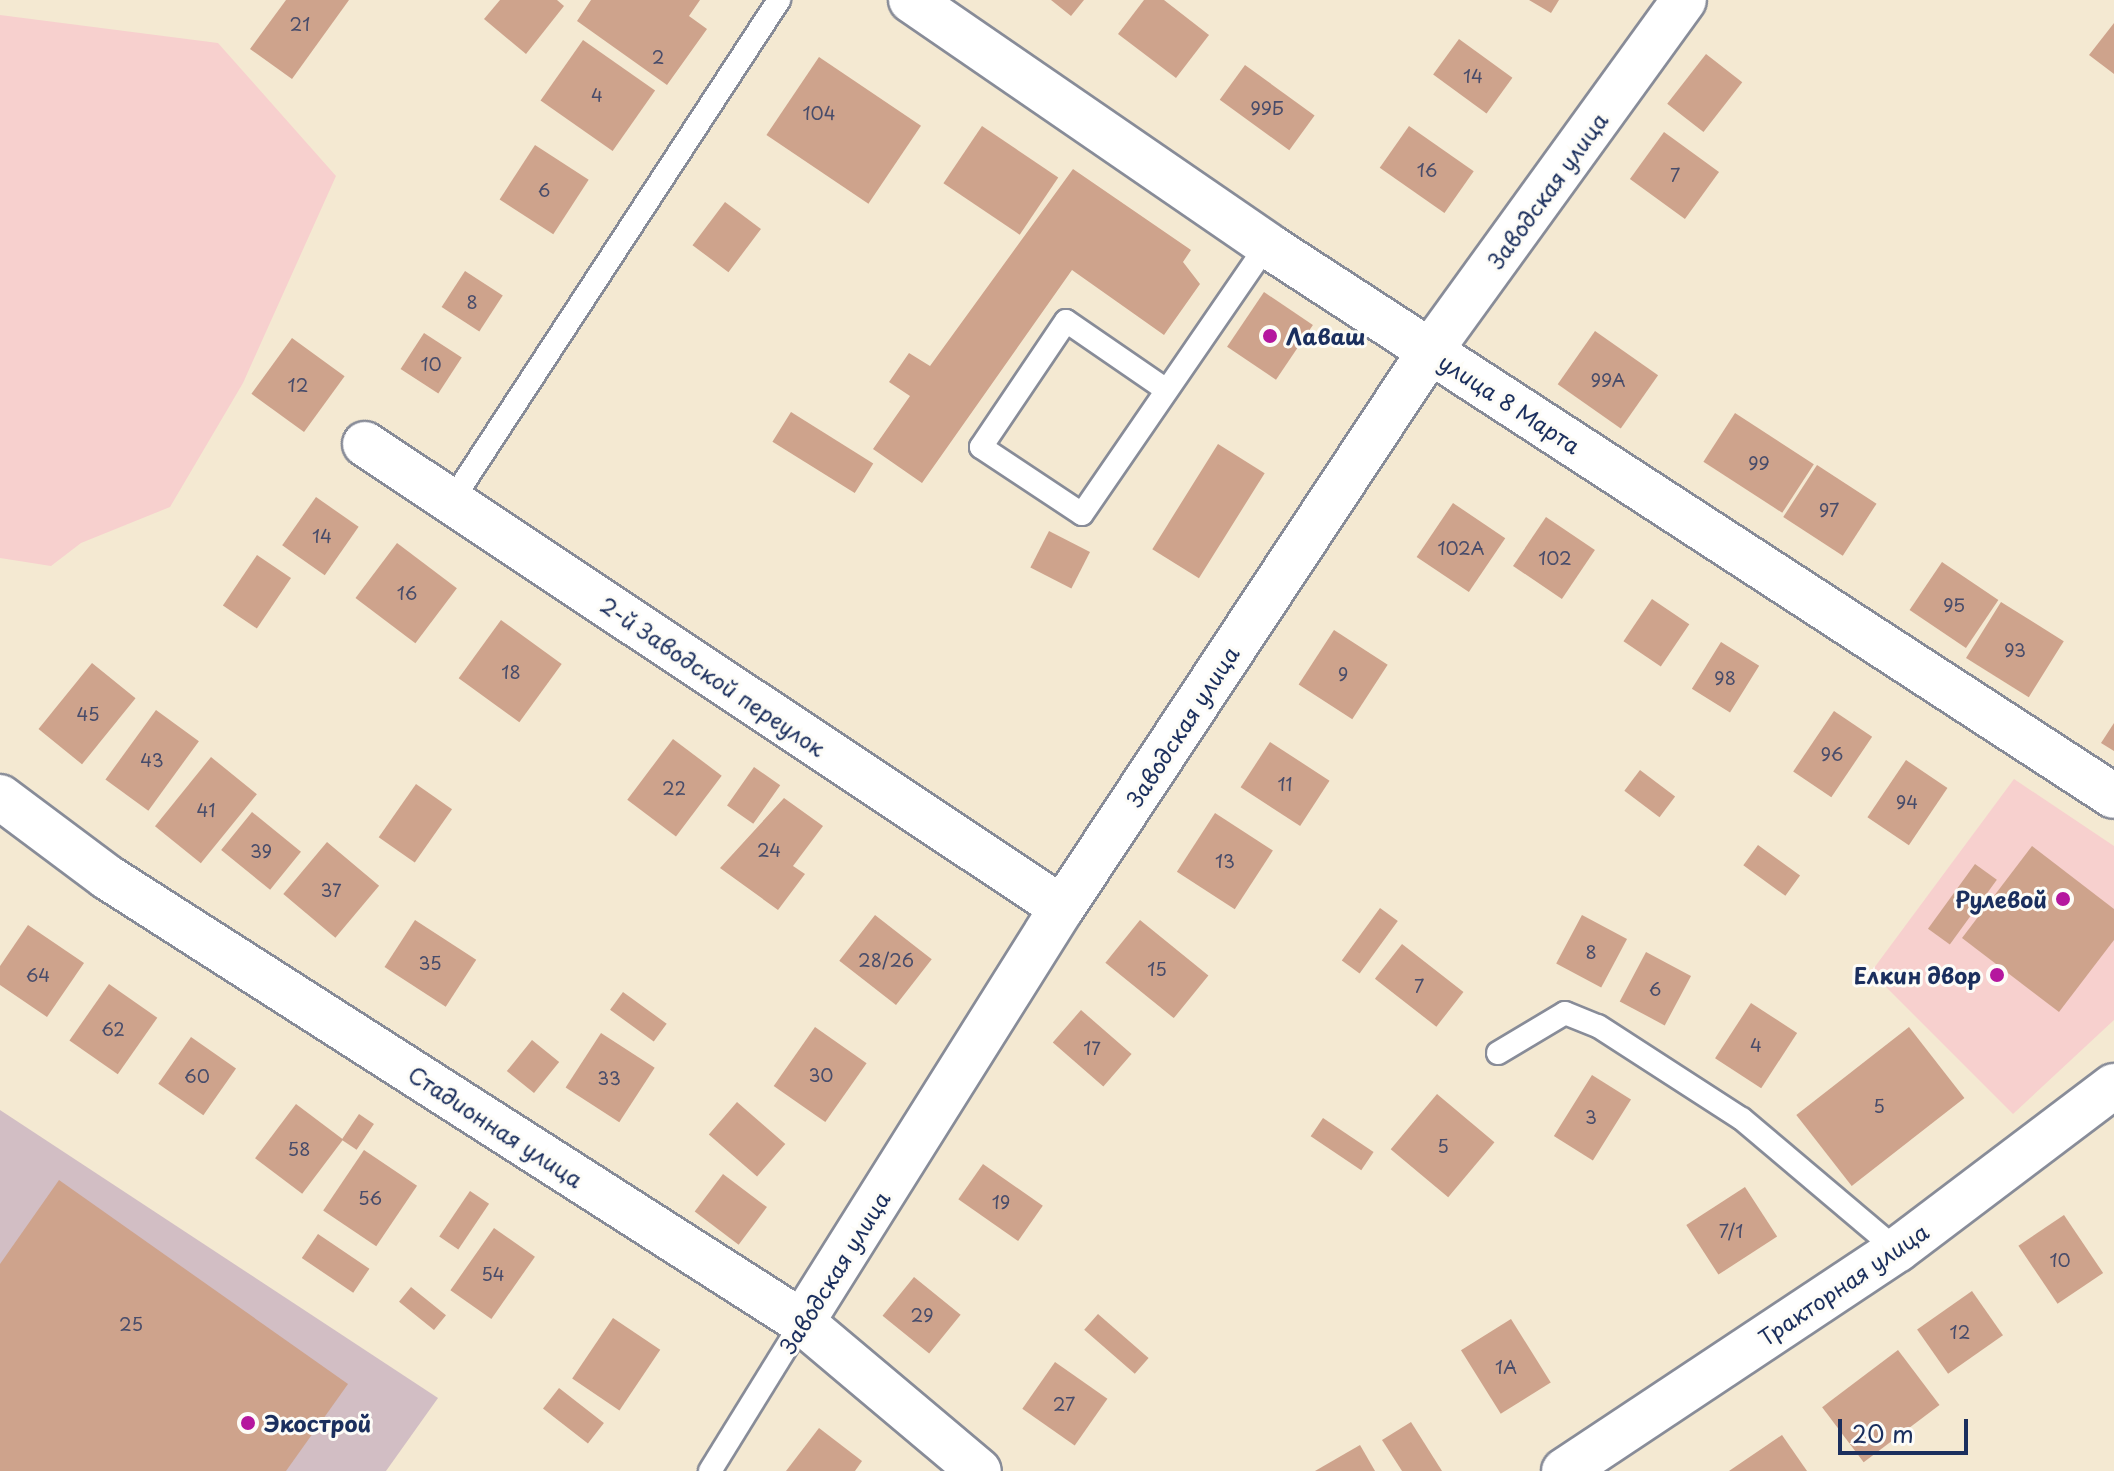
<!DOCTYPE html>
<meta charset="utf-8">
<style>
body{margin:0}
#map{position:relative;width:2114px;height:1471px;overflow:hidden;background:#f4e9d2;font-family:"Playpen Sans",sans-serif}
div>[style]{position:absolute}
.built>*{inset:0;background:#f7d0ce}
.industrial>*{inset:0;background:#d2bec4}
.building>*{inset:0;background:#cea38c;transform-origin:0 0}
.roads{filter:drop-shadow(2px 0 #888c98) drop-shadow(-2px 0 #888c98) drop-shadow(0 2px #888c98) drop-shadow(0 -2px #888c98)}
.lane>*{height:22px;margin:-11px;padding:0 11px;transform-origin:11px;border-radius:11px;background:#fff}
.street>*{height:44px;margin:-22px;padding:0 22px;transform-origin:22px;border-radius:22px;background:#fff}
.secondary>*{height:44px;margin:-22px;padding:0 22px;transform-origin:22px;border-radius:22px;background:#fff}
.dots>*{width:22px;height:22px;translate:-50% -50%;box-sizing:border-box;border:4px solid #fdfcf7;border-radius:50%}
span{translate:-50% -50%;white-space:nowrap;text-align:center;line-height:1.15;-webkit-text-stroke:6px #fdfcf7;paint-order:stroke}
.number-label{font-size:18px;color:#484c6a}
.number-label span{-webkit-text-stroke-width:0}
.street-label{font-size:22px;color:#1b2f5e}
.poi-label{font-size:22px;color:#1b2f5e;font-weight:700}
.left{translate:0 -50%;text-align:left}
.right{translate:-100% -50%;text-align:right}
.scale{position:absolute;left:1838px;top:1419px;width:130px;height:36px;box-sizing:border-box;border:4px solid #1b2f5e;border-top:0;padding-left:10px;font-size:24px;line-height:28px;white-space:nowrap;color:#1b2f5e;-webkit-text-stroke:6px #fdfcf7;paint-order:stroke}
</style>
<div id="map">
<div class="built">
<div style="clip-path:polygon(0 15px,218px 43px,336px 176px,243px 383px,170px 507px,81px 543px,51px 566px,0 558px)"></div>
<div style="clip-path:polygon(2014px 779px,2114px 846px,2114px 1020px,2013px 1114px,1871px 972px)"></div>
</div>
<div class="industrial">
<div style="clip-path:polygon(0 1110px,438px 1398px,386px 1471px,0 1471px)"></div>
</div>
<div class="building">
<div style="clip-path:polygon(286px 0,349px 0,292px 79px,250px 49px)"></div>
<div style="clip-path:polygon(500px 0,557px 0,564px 6px,526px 54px,484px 19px)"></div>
<div style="clip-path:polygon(591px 0,700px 0,689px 16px,707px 29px,667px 85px,577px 21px)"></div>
<div style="clip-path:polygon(1051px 0,1084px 0,1071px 16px)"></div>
<div style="clip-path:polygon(1144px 0,1164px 0,1209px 35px,1176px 78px,1118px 34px)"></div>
<div style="clip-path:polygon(1529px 0,1559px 0,1551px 13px)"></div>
<div style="clip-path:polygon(2114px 23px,2114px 74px,2089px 55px)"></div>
<div style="left:1459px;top:39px;width:66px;height:44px;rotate:36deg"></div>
<div style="left:583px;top:40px;width:88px;height:74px;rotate:35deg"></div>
<div style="left:1706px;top:54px;width:46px;height:63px;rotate:38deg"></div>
<div style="left:819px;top:57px;width:123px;height:94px;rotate:34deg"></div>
<div style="left:1245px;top:65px;width:86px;height:43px;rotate:36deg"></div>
<div style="left:982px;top:126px;width:92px;height:69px;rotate:34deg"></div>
<div style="left:1409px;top:126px;width:79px;height:51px;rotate:35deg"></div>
<div style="left:1664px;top:132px;width:68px;height:58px;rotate:36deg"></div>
<div style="left:535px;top:145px;width:64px;height:65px;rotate:33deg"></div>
<div style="clip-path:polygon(1073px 169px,1191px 250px,1183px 262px,1200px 284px,1164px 335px,1072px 270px,922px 483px,873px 449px,910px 396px,889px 382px,909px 353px,930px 366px)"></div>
<div style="left:725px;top:202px;width:45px;height:54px;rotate:37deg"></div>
<div style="left:465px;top:271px;width:45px;height:43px;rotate:33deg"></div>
<div style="left:1264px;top:292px;width:59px;height:66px;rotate:34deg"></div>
<div style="left:1595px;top:331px;width:77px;height:65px;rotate:35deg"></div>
<div style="left:424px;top:333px;width:45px;height:43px;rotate:33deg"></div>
<div style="left:292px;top:338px;width:65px;height:69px;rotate:36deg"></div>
<div style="left:791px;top:412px;width:97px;height:35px;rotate:32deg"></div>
<div style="left:1735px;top:413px;width:94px;height:58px;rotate:33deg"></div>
<div style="left:1218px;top:444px;width:55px;height:124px;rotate:32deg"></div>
<div style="left:1817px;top:465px;width:71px;height:62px;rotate:33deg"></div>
<div style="left:316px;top:497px;width:52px;height:59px;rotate:35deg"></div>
<div style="left:1453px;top:503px;width:63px;height:65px;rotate:34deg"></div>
<div style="left:1546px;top:517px;width:59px;height:59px;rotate:34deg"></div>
<div style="left:1049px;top:531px;width:46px;height:41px;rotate:27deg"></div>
<div style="left:397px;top:543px;width:75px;height:69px;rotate:37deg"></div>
<div style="left:257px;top:555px;width:41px;height:61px;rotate:34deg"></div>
<div style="left:1942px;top:562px;width:68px;height:58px;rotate:34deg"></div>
<div style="left:1652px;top:599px;width:45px;height:51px;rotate:34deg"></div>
<div style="left:2001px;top:602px;width:74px;height:66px;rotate:32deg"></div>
<div style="left:501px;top:620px;width:75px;height:72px;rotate:36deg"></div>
<div style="left:1334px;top:630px;width:64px;height:65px;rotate:33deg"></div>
<div style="left:1721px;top:642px;width:45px;height:55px;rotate:32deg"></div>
<div style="left:92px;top:663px;width:56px;height:85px;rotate:39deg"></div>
<div style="left:156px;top:710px;width:53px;height:86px;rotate:36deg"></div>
<div style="left:1834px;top:711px;width:46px;height:73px;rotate:34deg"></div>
<div style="clip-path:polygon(2114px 723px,2114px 751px,2101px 743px)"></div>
<div style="left:673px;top:739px;width:61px;height:76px;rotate:37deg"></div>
<div style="left:1270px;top:742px;width:71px;height:54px;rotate:33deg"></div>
<div style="left:211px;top:757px;width:59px;height:89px;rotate:39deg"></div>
<div style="left:1906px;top:760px;width:50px;height:69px;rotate:34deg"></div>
<div style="left:754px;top:767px;width:32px;height:47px;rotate:35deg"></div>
<div style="left:1640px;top:770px;width:44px;height:26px;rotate:37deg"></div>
<div style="left:416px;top:784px;width:44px;height:65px;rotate:35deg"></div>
<div style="clip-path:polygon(784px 798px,823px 826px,793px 866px,805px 874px,778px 910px,720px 868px)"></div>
<div style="left:252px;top:812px;width:63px;height:49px;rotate:39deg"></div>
<div style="left:1215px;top:813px;width:69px;height:70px;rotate:33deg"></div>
<div style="left:327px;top:842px;width:68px;height:68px;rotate:40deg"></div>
<div style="left:1758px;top:845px;width:52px;height:25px;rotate:36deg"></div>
<div style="clip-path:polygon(2032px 846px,2114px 909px,2114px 940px,2059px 1012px,1962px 938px)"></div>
<div style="left:1975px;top:864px;width:27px;height:80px;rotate:36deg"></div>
<div style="left:1380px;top:908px;width:22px;height:65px;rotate:36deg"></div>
<div style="left:875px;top:915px;width:72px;height:58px;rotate:38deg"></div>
<div style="left:1582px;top:915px;width:51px;height:55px;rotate:28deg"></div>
<div style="left:415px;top:920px;width:73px;height:56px;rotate:33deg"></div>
<div style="left:1140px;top:920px;width:88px;height:55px;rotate:39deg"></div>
<div style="clip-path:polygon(28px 925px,84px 963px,47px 1017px,0 985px,0 966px)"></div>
<div style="left:1402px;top:944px;width:78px;height:44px;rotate:38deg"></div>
<div style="left:1646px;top:952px;width:51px;height:56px;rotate:28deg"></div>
<div style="left:109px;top:984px;width:59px;height:69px;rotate:35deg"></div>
<div style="left:623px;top:992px;width:54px;height:22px;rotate:36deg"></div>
<div style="left:1751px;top:1003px;width:55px;height:66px;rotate:33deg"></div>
<div style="left:1081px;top:1010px;width:67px;height:43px;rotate:41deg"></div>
<div style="left:815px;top:1027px;width:63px;height:72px;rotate:35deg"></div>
<div style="left:1909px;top:1027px;width:90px;height:143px;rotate:52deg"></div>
<div style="left:601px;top:1033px;width:64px;height:65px;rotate:33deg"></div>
<div style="left:191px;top:1037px;width:55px;height:57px;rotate:35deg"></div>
<div style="left:532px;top:1040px;width:35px;height:40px;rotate:39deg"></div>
<div style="left:1592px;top:1075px;width:46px;height:72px;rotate:32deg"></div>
<div style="left:1437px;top:1094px;width:75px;height:72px;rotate:40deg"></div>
<div style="left:737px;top:1102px;width:64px;height:43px;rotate:41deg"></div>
<div style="left:296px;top:1104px;width:59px;height:68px;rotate:37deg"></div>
<div style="left:359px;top:1114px;width:18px;height:31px;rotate:34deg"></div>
<div style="left:1323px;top:1118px;width:61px;height:22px;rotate:34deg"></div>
<div style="left:364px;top:1150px;width:64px;height:73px;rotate:34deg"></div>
<div style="left:983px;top:1164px;width:73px;height:43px;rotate:35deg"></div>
<div style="left:723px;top:1174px;width:55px;height:47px;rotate:37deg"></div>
<div style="clip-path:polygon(59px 1180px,348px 1384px,286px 1471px,0 1471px,0 1264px)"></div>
<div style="left:1745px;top:1187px;width:59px;height:70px;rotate:57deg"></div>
<div style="left:470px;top:1191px;width:23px;height:55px;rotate:34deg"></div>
<div style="left:2064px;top:1215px;width:70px;height:55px;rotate:56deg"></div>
<div style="left:494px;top:1228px;width:50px;height:76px;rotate:35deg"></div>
<div style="left:318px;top:1234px;width:62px;height:29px;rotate:34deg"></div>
<div style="left:914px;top:1277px;width:60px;height:50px;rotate:39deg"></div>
<div style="left:411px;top:1287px;width:45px;height:19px;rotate:39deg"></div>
<div style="left:1972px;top:1291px;width:54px;height:67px;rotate:55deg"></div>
<div style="left:1098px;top:1314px;width:67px;height:21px;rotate:41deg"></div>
<div style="left:613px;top:1318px;width:57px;height:73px;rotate:34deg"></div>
<div style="left:1511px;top:1319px;width:75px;height:59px;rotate:58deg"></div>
<div style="left:1898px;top:1350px;width:69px;height:95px;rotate:53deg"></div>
<div style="left:1055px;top:1362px;width:64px;height:57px;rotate:35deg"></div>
<div style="left:559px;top:1388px;width:57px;height:26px;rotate:38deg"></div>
<div style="clip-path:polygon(1411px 1422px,1442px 1471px,1402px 1471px,1382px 1440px)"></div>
<div style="clip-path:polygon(819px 1428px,862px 1461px,855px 1471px,786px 1471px)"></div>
<div style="clip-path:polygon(1782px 1435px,1807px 1471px,1729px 1471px)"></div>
<div style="clip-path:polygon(1360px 1445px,1375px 1471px,1315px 1471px)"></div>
</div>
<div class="roads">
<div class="lane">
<div style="left:1165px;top:389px;width:120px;rotate:-145.5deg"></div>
<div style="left:1066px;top:321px;width:152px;rotate:124deg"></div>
<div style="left:981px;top:447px;width:121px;rotate:33.6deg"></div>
<div style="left:1082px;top:514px;width:326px;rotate:-55.5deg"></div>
<div style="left:451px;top:502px;width:600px;rotate:-56.84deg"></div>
<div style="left:1498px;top:1053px;width:78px;rotate:-30.8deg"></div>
<div style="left:1565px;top:1013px;width:35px;rotate:22deg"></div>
<div style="left:1598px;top:1026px;width:171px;rotate:32.9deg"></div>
<div style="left:1742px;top:1119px;width:203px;rotate:40.2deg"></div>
<div style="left:710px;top:1471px;width:175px;rotate:-58.3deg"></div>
</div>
<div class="street">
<div style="left:365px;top:444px;width:837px;rotate:33.65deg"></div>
<div style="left:0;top:797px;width:134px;rotate:36.8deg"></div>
<div style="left:107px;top:877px;width:825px;rotate:32.63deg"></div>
<div style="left:802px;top:1322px;width:231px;rotate:40.1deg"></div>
<div style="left:802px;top:1322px;width:489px;rotate:-57.9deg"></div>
<div style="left:1062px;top:908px;width:668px;rotate:-56.55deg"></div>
<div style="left:1430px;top:351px;width:433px;rotate:-54.1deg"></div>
</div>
<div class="secondary">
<div style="left:911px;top:0;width:432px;rotate:34.5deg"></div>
<div style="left:1267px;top:245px;width:1010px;rotate:33.05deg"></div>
<div style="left:1564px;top:1471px;width:400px;rotate:-33.6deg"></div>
<div style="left:1897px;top:1250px;width:272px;rotate:-37.1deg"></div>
</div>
</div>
<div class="dots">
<div style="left:1270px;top:336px;background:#b5179e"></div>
<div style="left:2063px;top:899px;background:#b5179e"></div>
<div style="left:1997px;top:975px;background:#b5179e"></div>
<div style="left:248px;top:1423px;background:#b5179e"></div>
</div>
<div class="number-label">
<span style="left:300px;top:24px">21</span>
<span style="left:658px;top:57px">2</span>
<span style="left:1473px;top:76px">14</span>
<span style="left:597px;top:95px">4</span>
<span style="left:1267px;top:108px">99Б</span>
<span style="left:819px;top:113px">104</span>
<span style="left:1427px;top:170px">16</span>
<span style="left:1675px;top:175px">7</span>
<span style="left:544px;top:190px">6</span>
<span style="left:472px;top:302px">8</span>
<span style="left:431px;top:364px">10</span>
<span style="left:1608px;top:380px">99А</span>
<span style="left:298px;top:385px">12</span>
<span style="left:1759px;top:463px">99</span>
<span style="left:1829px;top:510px">97</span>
<span style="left:322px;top:536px">14</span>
<span style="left:1461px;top:548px">102А</span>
<span style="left:1555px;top:558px">102</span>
<span style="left:407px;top:593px">16</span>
<span style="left:1954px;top:605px">95</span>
<span style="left:2015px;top:650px">93</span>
<span style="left:511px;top:672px">18</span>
<span style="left:1343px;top:674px">9</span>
<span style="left:1725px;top:678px">98</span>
<span style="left:88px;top:714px">45</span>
<span style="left:1832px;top:754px">96</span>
<span style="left:152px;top:760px">43</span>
<span style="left:1285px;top:784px">11</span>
<span style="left:674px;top:788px">22</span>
<span style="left:1907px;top:802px">94</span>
<span style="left:206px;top:810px">41</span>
<span style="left:769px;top:850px">24</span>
<span style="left:261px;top:851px">39</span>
<span style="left:1225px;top:861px">13</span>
<span style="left:331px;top:890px">37</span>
<span style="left:1591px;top:952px">8</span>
<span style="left:886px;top:960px">28/26</span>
<span style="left:430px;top:963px">35</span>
<span style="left:1157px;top:969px">15</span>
<span style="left:38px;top:975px">64</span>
<span style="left:1419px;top:986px">7</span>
<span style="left:1655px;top:989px">6</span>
<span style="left:113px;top:1029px">62</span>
<span style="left:1756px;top:1045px">4</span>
<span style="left:1092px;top:1048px">17</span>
<span style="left:821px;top:1075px">30</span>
<span style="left:197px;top:1076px">60</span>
<span style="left:609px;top:1078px">33</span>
<span style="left:1879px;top:1106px">5</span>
<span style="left:1591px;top:1117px">3</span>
<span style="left:1443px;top:1146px">5</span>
<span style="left:299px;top:1149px">58</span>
<span style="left:370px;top:1198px">56</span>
<span style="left:1001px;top:1202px">19</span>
<span style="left:1731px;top:1231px">7/1</span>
<span style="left:2060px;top:1260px">10</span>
<span style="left:493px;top:1274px">54</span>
<span style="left:922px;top:1315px">29</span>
<span style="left:131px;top:1324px">25</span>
<span style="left:1960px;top:1332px">12</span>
<span style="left:1506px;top:1367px">1А</span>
<span style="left:1064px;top:1404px">27</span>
</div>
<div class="street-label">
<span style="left:1547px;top:190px;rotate:-54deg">Заводская улица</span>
<span style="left:1510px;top:403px;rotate:33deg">улица 8 Марта</span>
<span style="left:713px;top:676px;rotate:34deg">2-й Заводской переулок</span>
<span style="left:1182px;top:726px;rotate:-57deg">Заводская улица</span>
<span style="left:496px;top:1126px;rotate:33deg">Стадионная улица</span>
<span style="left:834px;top:1272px;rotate:-58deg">Заводская улица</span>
<span style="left:1843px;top:1284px;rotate:-34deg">Тракторная улица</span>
</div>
<div class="poi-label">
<span class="left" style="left:1286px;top:336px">Лаваш</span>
<span class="right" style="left:2047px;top:899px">Рулевой</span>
<span class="right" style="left:1981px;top:975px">Елкин двор</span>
<span class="left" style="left:264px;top:1423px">Экострой</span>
</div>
<div class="scale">20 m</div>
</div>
